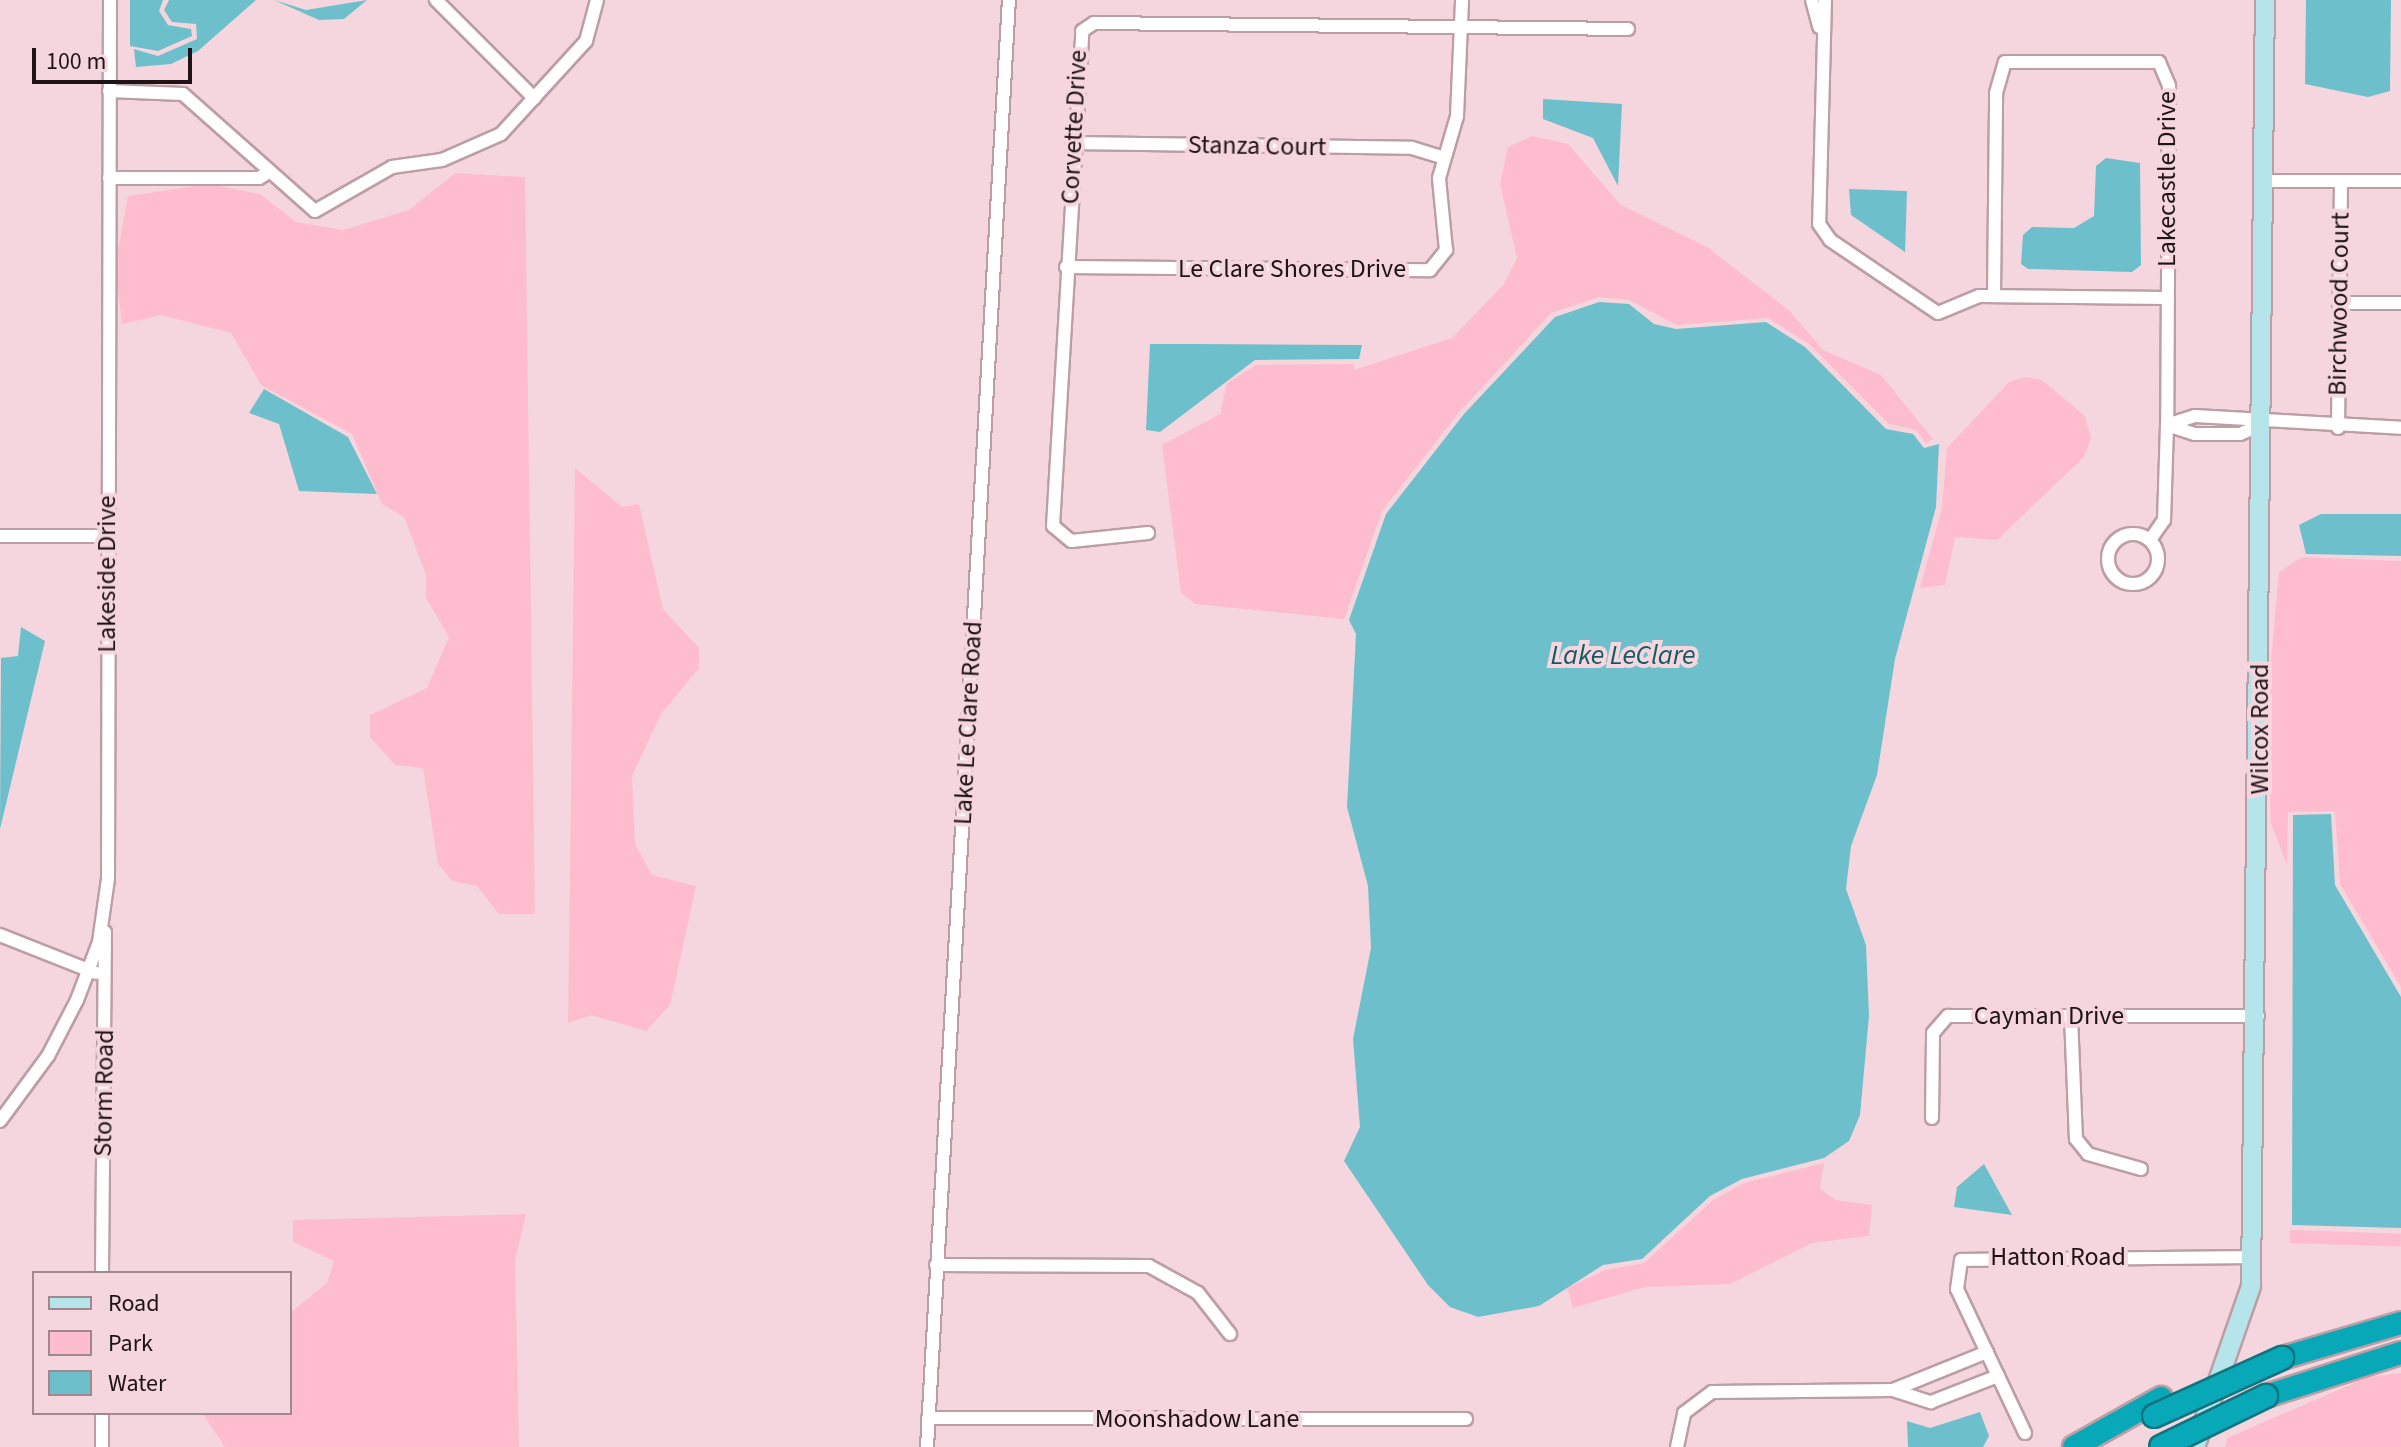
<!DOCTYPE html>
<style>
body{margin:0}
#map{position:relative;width:2401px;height:1447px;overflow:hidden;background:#f6d6de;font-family:"Source Sans 3",sans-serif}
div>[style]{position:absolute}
.green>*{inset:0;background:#febdce;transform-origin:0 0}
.water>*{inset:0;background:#6dbfcb}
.roads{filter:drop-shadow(2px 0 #bc9ea5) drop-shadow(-2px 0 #bc9ea5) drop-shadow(0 2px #bc9ea5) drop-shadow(0 -2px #bc9ea5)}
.street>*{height:12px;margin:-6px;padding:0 6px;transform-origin:6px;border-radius:6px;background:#fff}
.street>.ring{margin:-6px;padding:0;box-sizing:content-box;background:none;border:12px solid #fff;border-radius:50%}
.secondary>*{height:18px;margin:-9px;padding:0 9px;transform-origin:9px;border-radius:9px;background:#b5e5ea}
.highway>*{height:22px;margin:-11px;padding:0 11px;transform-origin:11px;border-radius:11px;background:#09a8b9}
.bridges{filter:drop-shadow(2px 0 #107480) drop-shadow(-2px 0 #107480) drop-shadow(0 2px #107480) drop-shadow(0 -2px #107480)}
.highway-bridge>*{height:22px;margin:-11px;padding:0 11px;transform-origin:11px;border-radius:11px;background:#09a8b9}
span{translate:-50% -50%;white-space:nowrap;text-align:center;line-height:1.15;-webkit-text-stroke:8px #f6d6de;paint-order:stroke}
.street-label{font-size:26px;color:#1e1316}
.water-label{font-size:28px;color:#145a63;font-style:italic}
.legend{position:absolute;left:32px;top:1271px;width:260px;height:144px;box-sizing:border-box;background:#f6d6de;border:2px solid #a0888e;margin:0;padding:10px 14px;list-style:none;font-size:24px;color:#1e1316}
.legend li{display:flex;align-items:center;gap:16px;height:40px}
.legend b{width:40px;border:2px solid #a0888e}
.scale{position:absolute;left:32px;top:48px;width:160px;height:36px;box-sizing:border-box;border:4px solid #1e1316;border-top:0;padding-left:10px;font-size:24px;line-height:28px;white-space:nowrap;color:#1e1316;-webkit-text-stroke:6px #f6d6de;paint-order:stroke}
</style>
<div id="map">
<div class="green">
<div style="clip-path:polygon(1532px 136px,1568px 144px,1621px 205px,1707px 247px,1790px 311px,1823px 350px,1881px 375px,1933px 439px,1926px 443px,1916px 430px,1889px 424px,1809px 344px,1768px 318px,1677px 325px,1629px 300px,1599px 297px,1551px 313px,1460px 411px,1382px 511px,1344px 619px,1195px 604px,1181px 593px,1162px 445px,1220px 414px,1227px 383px,1256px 365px,1354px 364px,1354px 370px,1452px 338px,1504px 284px,1517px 258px,1500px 184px,1508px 147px)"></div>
<div style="clip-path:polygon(455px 173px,525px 177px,535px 914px,499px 914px,477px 886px,452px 881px,438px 864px,423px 768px,395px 765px,370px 737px,370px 715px,427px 688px,449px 637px,426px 598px,426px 575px,404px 517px,382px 504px,352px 434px,261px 385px,231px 333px,161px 315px,122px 324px,115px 267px,128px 196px,209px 184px,260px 194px,296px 222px,343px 230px,409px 210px)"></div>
<div style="clip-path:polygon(2025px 377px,2042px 380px,2085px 416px,2091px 438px,2084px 457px,1997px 540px,1955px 537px,1945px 585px,1920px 588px,1942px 508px,1947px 448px,2009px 382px)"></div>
<div style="clip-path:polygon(575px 468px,622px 507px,639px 504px,663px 609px,699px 648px,699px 668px,661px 714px,632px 776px,635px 844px,652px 875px,696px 886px,670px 1005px,646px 1031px,591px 1015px,568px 1023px)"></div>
<div style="clip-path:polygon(2302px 557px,2401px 561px,2401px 987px,2340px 884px,2335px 811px,2288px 812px,2287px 865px,2271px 824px,2267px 705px,2279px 572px)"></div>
<div style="clip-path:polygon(1824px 1163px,1820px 1189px,1836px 1200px,1872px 1205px,1869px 1236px,1812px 1243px,1730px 1284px,1645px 1287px,1573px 1308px,1567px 1288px,1605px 1270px,1644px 1263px,1713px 1200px,1744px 1183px)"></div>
<div style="clip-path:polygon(526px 1214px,515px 1260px,519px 1447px,225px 1447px,202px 1413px,290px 1413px,290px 1313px,327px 1283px,334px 1261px,293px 1242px,293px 1220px)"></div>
<div style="left:2290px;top:1230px;width:111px;height:13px;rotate:2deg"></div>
<div style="clip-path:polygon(2401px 1373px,2401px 1447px,2225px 1447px,2227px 1438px,2368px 1377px)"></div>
</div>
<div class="water">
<div style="clip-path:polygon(130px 0,163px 0,159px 11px,168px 25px,191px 29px,192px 36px,158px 51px,130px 46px)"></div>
<div style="clip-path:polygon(169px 0,256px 0,198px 51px,171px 64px,136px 67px,134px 49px,158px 56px,197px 39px,196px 24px,172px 22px,164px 10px)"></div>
<div style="clip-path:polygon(274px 0,306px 10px,367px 0,344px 19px,319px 20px)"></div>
<div style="clip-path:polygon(2306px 0,2391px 0,2390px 91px,2368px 97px,2305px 84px)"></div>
<div style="clip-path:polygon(1543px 99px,1622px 104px,1618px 186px,1593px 138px,1543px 119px)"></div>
<div style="clip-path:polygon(2106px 158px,2140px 163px,2141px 265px,2132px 272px,2028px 269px,2021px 264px,2023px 235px,2032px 227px,2074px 228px,2094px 216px,2096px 166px)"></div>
<div style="clip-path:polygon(1849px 189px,1907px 191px,1905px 252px,1851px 215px)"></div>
<div style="clip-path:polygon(1599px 302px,1629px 304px,1654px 324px,1676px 329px,1766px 322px,1805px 347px,1886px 429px,1913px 434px,1924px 448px,1939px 444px,1936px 507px,1895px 659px,1877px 775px,1851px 846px,1846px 889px,1866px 945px,1869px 1016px,1860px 1115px,1849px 1141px,1824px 1158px,1742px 1179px,1710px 1196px,1642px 1259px,1603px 1265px,1539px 1306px,1478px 1317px,1450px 1307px,1428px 1285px,1344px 1161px,1360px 1127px,1353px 1039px,1371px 948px,1368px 886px,1347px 807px,1356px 634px,1349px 620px,1386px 514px,1464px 414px,1555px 317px)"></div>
<div style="clip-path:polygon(1150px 344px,1194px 344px,1362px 345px,1359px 359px,1255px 360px,1160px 432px,1146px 430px)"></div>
<div style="clip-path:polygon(264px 389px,348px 437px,377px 494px,299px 491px,279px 424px,249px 413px)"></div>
<div style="clip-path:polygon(2321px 514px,2401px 514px,2401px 556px,2306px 554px,2299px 525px)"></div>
<div style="clip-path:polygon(21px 627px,45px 641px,0 829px,1px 658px,18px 656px)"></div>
<div style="clip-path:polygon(2331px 814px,2335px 885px,2401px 997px,2401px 1228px,2292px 1225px,2293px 815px)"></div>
<div style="clip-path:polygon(1984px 1164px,2012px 1215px,1954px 1207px,1957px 1187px)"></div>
<div style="clip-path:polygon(1980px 1412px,1989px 1436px,1983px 1447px,1908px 1447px,1907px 1421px,1930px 1428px)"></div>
</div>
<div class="roads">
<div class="street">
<div style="left:436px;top:0;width:139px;rotate:45deg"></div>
<div style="left:1812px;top:0;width:28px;rotate:75deg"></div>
<div style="left:1825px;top:0;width:224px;rotate:91.5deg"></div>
<div style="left:1819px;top:224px;width:19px;rotate:55deg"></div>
<div style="left:1830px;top:240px;width:130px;rotate:34.1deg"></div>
<div style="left:1938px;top:313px;width:44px;rotate:-22.5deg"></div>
<div style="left:1979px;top:296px;width:187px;rotate:0.6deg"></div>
<div style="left:109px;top:91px;width:74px;rotate:2.3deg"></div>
<div style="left:183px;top:94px;width:176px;rotate:41.6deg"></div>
<div style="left:315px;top:211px;width:89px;rotate:-29.7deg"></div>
<div style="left:392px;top:167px;width:50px;rotate:-8deg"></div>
<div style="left:442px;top:160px;width:64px;rotate:-23.8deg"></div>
<div style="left:501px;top:134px;width:126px;rotate:-47.6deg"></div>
<div style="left:586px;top:41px;width:42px;rotate:-75deg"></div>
<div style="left:1072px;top:143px;width:340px;rotate:0.8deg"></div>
<div style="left:1412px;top:148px;width:30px;rotate:17deg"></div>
<div style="left:109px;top:178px;width:150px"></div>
<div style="left:259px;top:178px;width:12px;rotate:-31deg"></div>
<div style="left:2264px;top:181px;width:137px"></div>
<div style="left:1066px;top:267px;width:364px;rotate:0.5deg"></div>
<div style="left:1430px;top:270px;width:26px;rotate:-51deg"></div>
<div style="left:1446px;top:250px;width:72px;rotate:-95.6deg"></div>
<div style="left:1439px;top:178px;width:65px;rotate:-73.8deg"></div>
<div style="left:1457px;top:116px;width:116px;rotate:-87.5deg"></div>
<div style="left:1994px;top:296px;width:203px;rotate:-89.4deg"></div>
<div style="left:1996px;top:93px;width:32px;rotate:-74deg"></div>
<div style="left:2005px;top:62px;width:154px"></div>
<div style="left:2159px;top:62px;width:26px;rotate:67deg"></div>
<div style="left:2169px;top:86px;width:339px;rotate:90.3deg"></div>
<div style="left:2167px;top:425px;width:95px;rotate:91.8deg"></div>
<div style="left:2164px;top:520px;width:24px;rotate:125deg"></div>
<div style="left:2339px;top:303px;width:62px"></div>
<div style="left:2167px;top:425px;width:29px;rotate:-18deg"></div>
<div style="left:2195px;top:416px;width:206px;rotate:3.3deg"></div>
<div style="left:2167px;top:425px;width:29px;rotate:18deg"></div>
<div style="left:2195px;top:434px;width:45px"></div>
<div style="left:2240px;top:434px;width:24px;rotate:-24deg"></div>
<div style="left:2338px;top:428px;width:247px;rotate:-89.3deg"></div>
<div style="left:1148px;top:533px;width:77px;rotate:174.1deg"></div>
<div style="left:1071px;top:541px;width:23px;rotate:-140deg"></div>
<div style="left:1053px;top:526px;width:496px;rotate:-86.6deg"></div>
<div style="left:1082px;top:31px;width:14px;rotate:-34deg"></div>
<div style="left:1094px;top:23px;width:534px;rotate:0.64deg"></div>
<div class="ring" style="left:2108px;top:534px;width:38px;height:38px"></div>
<div style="left:0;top:536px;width:106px"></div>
<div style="left:0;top:935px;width:103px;rotate:21.6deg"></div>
<div style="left:2071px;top:1016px;width:123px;rotate:87.7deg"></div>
<div style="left:2076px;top:1139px;width:19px;rotate:51deg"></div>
<div style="left:2088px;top:1154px;width:55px;rotate:15.8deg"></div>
<div style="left:1932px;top:1118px;width:85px;rotate:-89.3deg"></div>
<div style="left:1933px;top:1033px;width:23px;rotate:-49deg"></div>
<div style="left:1948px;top:1016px;width:310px"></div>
<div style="left:0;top:1121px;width:81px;rotate:-53.6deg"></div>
<div style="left:48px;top:1056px;width:63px;rotate:-62.6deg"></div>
<div style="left:77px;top:1000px;width:62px;rotate:-69.2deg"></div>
<div style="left:99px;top:942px;width:64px;rotate:-81.9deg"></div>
<div style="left:108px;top:879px;width:879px;rotate:-89.87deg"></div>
<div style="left:936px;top:1265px;width:213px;rotate:0.3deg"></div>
<div style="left:1149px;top:1266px;width:56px;rotate:28.9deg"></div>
<div style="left:1198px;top:1293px;width:52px;rotate:52deg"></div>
<div style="left:102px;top:1273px;width:341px;rotate:-89.5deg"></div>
<div style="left:1987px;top:1352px;width:101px;rotate:158deg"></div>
<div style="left:1893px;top:1390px;width:40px;rotate:18deg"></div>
<div style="left:1931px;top:1402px;width:72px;rotate:-21.2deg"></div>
<div style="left:928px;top:1418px;width:538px;rotate:0.11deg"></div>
<div style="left:2025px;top:1433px;width:159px;rotate:-115.3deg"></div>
<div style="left:1957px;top:1289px;width:29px;rotate:-82deg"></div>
<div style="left:1961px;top:1260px;width:290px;rotate:-0.6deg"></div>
<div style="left:102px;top:1447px;width:34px;rotate:-90deg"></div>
<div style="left:927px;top:1447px;width:1449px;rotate:-86.76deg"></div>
<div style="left:1677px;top:1447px;width:35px;rotate:-78deg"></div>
<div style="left:1684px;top:1413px;width:35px;rotate:-37deg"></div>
<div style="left:1712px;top:1392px;width:181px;rotate:-0.6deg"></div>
</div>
<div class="secondary">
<div style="left:2195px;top:1447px;width:170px;rotate:-70.8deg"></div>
<div style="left:2251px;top:1286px;width:1286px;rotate:-89.38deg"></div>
</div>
<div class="highway">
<div style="left:2282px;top:1358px;width:124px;rotate:-16.4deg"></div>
<div style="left:2266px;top:1396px;width:142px;rotate:-17.7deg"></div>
<div style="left:2074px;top:1447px;width:100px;rotate:-29.4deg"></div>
</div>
</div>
<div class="bridges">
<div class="highway-bridge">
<div style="left:2154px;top:1416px;width:141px;rotate:-24.4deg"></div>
<div style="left:2161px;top:1447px;width:117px;rotate:-25.9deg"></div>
</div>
</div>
<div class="street-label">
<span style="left:1074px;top:127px;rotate:-87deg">Corvette Drive</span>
<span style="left:1257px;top:146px;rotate:1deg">Stanza Court</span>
<span style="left:2167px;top:179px;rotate:-90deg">Lakecastle Drive</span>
<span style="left:1292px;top:269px">Le Clare Shores Drive</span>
<span style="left:2339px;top:304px;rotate:-89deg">Birchwood Court</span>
<span style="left:107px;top:574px;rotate:-90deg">Lakeside Drive</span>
<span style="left:968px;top:723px;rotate:-87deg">Lake Le Clare Road</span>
<span style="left:2260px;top:729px;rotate:-90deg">Wilcox Road</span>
<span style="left:2049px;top:1016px">Cayman Drive</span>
<span style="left:104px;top:1093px;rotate:-89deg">Storm Road</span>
<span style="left:2058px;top:1257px">Hatton Road</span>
<span style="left:1197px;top:1419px">Moonshadow Lane</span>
</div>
<div class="water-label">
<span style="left:1623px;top:655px">Lake LeClare</span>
</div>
<ul class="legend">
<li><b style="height:10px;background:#b5e5ea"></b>Road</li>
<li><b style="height:22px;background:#febdce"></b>Park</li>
<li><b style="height:22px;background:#6dbfcb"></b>Water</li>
</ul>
<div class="scale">100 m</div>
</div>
